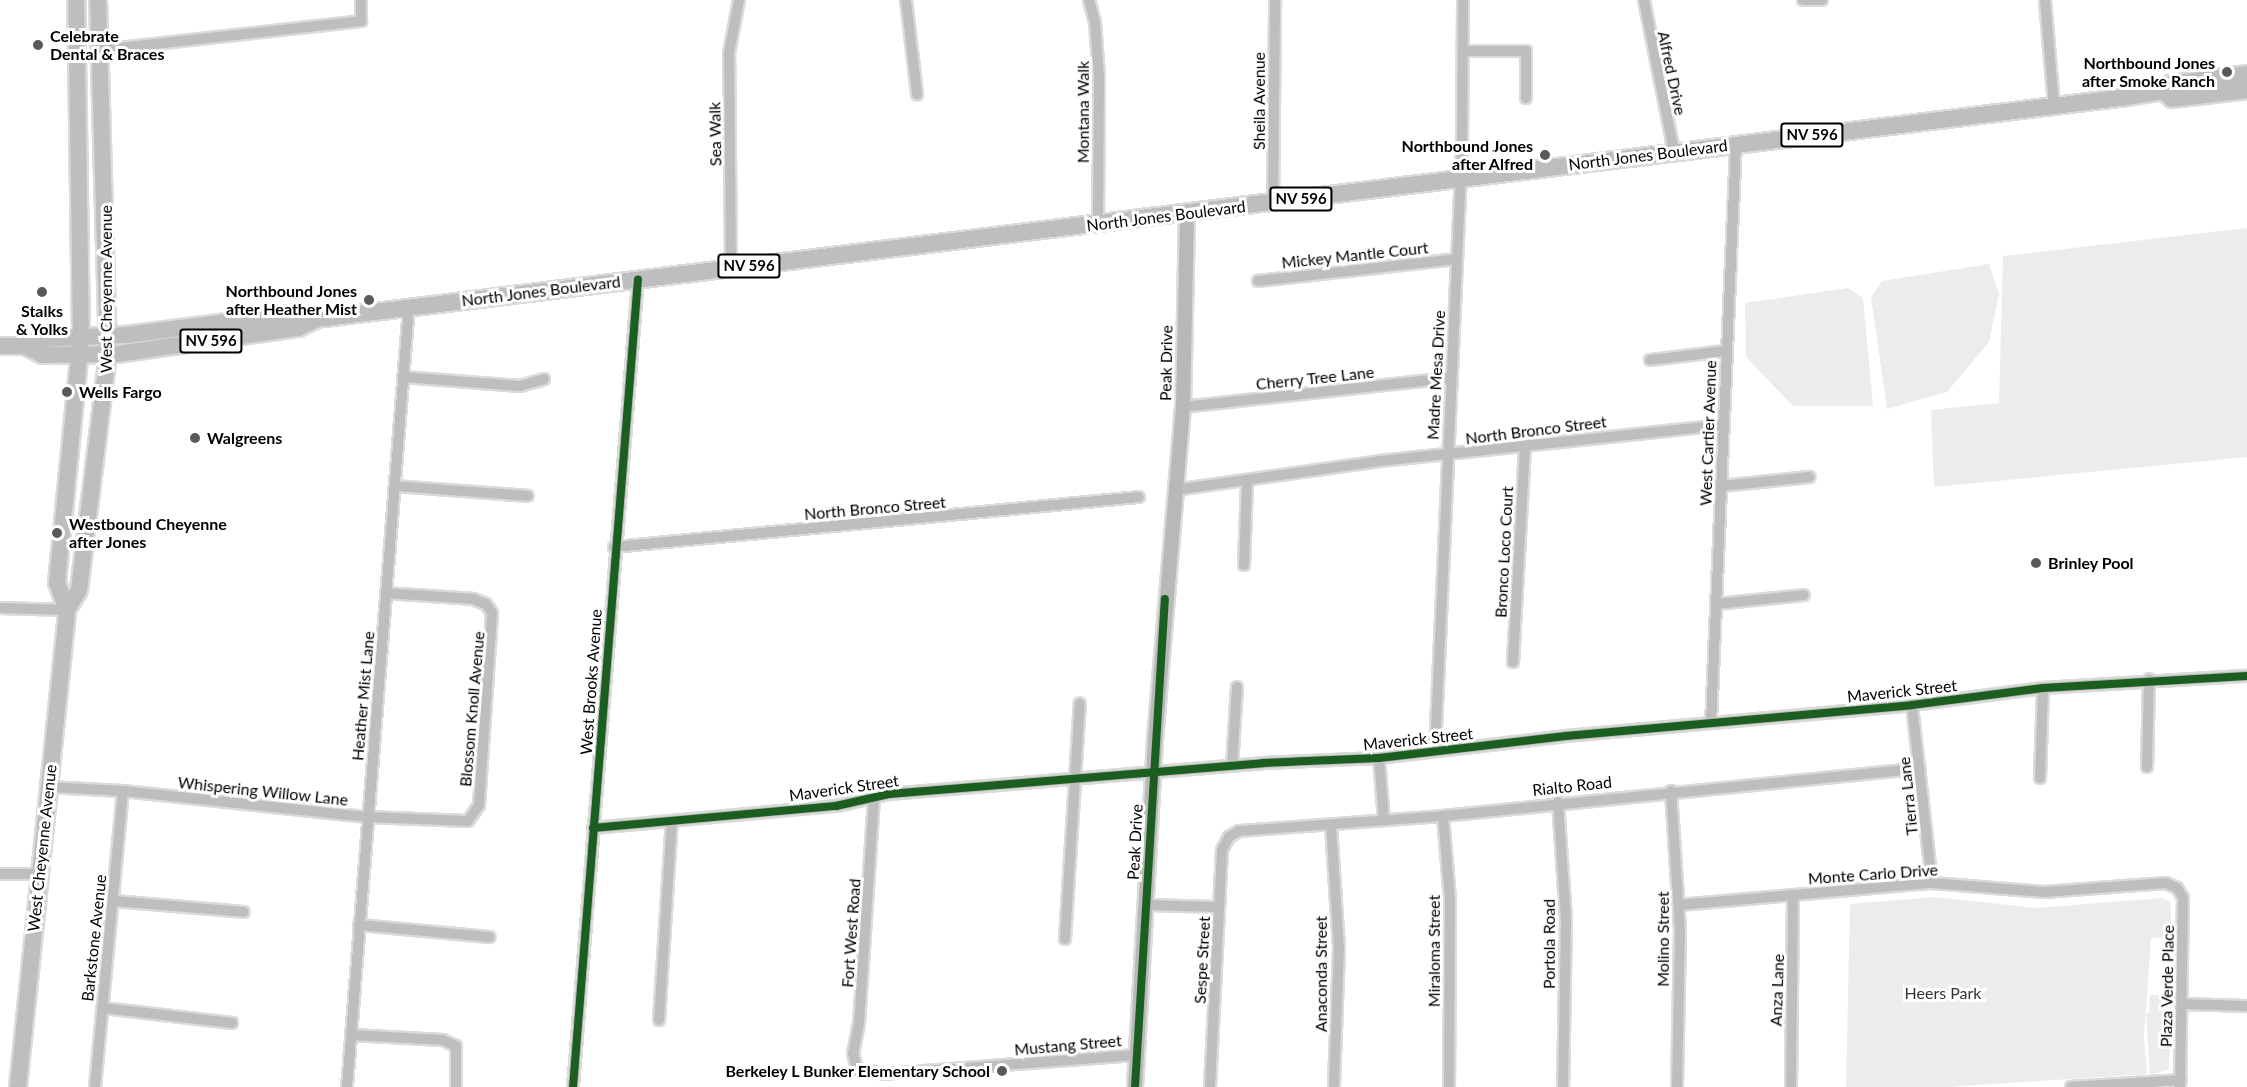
<!DOCTYPE html>
<style>
body{margin:0}
#map{position:relative;width:2247px;height:1087px;overflow:hidden;background:#fff;font-family:Lato,sans-serif}
div>[style]{position:absolute}
.green>*{inset:0;background:#ececec}
.roads{filter:drop-shadow(2px 0 #dbdbdb) drop-shadow(-2px 0 #dbdbdb) drop-shadow(0 2px #dbdbdb) drop-shadow(0 -2px #dbdbdb)}
.street>*{height:10px;margin:-5px;padding:0 5px;transform-origin:5px;border-radius:5px;background:#bebebe}
.secondary>*{height:14px;margin:-7px;padding:0 7px;transform-origin:7px;border-radius:7px;background:#b8b8b8}
.primary>*{height:16px;margin:-8px;padding:0 8px;transform-origin:8px;border-radius:8px;background:#bebebe}
.cycleway>*{height:8px;margin:-4px;padding:0 4px;transform-origin:4px;border-radius:4px;background:#1b5e20}
.dots>*{width:16px;height:16px;translate:-50% -50%;box-sizing:border-box;border:3px solid #fff;border-radius:50%}
span{translate:-50% -50%;white-space:nowrap;text-align:center;line-height:1.15;-webkit-text-stroke:6px #fff;paint-order:stroke}
.shield-label span{padding:2px 4px;background:#fff;border:2px solid;border-radius:4px;-webkit-text-stroke-width:0}
.shield-label{font-size:15px;color:#000;font-weight:700}
.poi-label{font-size:16px;color:#000;font-weight:700}
.left{translate:0 -50%;text-align:left}
.right{translate:-100% -50%;text-align:right}
.street-label{font-size:16px;color:#000}
.park-label{font-size:16px;color:#333}
</style>
<div id="map">
<div class="green">
<div style="clip-path:polygon(2247px 228px,2247px 457px,1934px 487px,1931px 410px,1999px 403px,2003px 256px)"></div>
<div style="clip-path:polygon(1989px 264px,1999px 294px,1989px 342px,1947px 392px,1887px 409px,1871px 297px,1882px 281px)"></div>
<div style="clip-path:polygon(1848px 288px,1863px 298px,1873px 406px,1793px 406px,1746px 357px,1745px 303px)"></div>
<div style="clip-path:polygon(1935px 897px,2037px 908px,2161px 898px,2170px 901px,2172px 938px,2151px 938px,2144px 1037px,2147px 1074px,1947px 1087px,1846px 1087px,1850px 904px)"></div>
<div style="clip-path:polygon(2150px 995px,2171px 995px,2169px 1069px,2150px 1075px,2146px 1013px,2149px 1013px)"></div>
</div>
<div class="roads">
<div class="street">
<div style="left:906px;top:0;width:95px;rotate:83.3deg"></div>
<div style="left:1089px;top:0;width:23px;rotate:75deg"></div>
<div style="left:1095px;top:22px;width:54px;rotate:85.8deg"></div>
<div style="left:1099px;top:76px;width:148px;rotate:90.4deg"></div>
<div style="left:1644px;top:0;width:155px;rotate:78.8deg"></div>
<div style="left:1803px;top:0;width:19px"></div>
<div style="left:2045px;top:0;width:106px;rotate:85.1deg"></div>
<div style="left:100px;top:50px;width:263px;rotate:-6.3deg"></div>
<div style="left:361px;top:21px;width:21px;rotate:-90deg"></div>
<div style="left:1463px;top:51px;width:63px"></div>
<div style="left:1526px;top:51px;width:47px;rotate:90deg"></div>
<div style="left:1273px;top:202px;width:202px;rotate:-89.4deg"></div>
<div style="left:731px;top:269px;width:216px;rotate:-90.5deg"></div>
<div style="left:729px;top:53px;width:54px;rotate:-79.3deg"></div>
<div style="left:1258px;top:281px;width:199px;rotate:-6.3deg"></div>
<div style="left:1650px;top:360px;width:77px;rotate:-6.8deg"></div>
<div style="left:403px;top:377px;width:117px;rotate:4.4deg"></div>
<div style="left:520px;top:386px;width:25px;rotate:-16deg"></div>
<div style="left:1183px;top:407px;width:270px;rotate:-6.2deg"></div>
<div style="left:395px;top:486px;width:133px;rotate:4.3deg"></div>
<div style="left:1721px;top:486px;width:89px;rotate:-5.8deg"></div>
<div style="left:1174px;top:490px;width:208px;rotate:-8deg"></div>
<div style="left:1380px;top:461px;width:345px;rotate:-6deg"></div>
<div style="left:614px;top:547px;width:527px;rotate:-5.44deg"></div>
<div style="left:1244px;top:565px;width:83px;rotate:-87.9deg"></div>
<div style="left:1716px;top:604px;width:88px;rotate:-5.8deg"></div>
<div style="left:0;top:608px;width:67px;rotate:1.7deg"></div>
<div style="left:1513px;top:662px;width:217px;rotate:-86.8deg"></div>
<div style="left:1912px;top:705px;width:179px;rotate:83.6deg"></div>
<div style="left:1711px;top:723px;width:580px;rotate:-87.53deg"></div>
<div style="left:1435px;top:751px;width:602px;rotate:-87.43deg"></div>
<div style="left:1462px;top:150px;width:150px;rotate:-89.6deg"></div>
<div style="left:1379px;top:758px;width:62px;rotate:85.4deg"></div>
<div style="left:1232px;top:766px;width:79px;rotate:-86.4deg"></div>
<div style="left:2147px;top:767px;width:88px;rotate:-88.7deg"></div>
<div style="left:2040px;top:778px;width:90px;rotate:-88.1deg"></div>
<div style="left:48px;top:787px;width:75px;rotate:3.1deg"></div>
<div style="left:123px;top:791px;width:246px;rotate:6.1deg"></div>
<div style="left:368px;top:817px;width:100px;rotate:2.3deg"></div>
<div style="left:468px;top:821px;width:19px;rotate:-55deg"></div>
<div style="left:479px;top:805px;width:192px;rotate:-86.1deg"></div>
<div style="left:492px;top:613px;width:11px;rotate:-124deg"></div>
<div style="left:486px;top:604px;width:14px;rotate:-159deg"></div>
<div style="left:473px;top:599px;width:87px;rotate:-176.1deg"></div>
<div style="left:1671px;top:791px;width:140px;rotate:86.3deg"></div>
<div style="left:1680px;top:931px;width:156px;rotate:91.1deg"></div>
<div style="left:874px;top:798px;width:225px;rotate:93.8deg"></div>
<div style="left:859px;top:1023px;width:31px;rotate:101deg"></div>
<div style="left:853px;top:1053px;width:16px;rotate:76deg"></div>
<div style="left:857px;top:1069px;width:27px;rotate:10deg"></div>
<div style="left:884px;top:1074px;width:254px;rotate:-4.3deg"></div>
<div style="left:1558px;top:802px;width:118px;rotate:86.1deg"></div>
<div style="left:1566px;top:920px;width:167px;rotate:91deg"></div>
<div style="left:1443px;top:816px;width:84px;rotate:85.2deg"></div>
<div style="left:1450px;top:900px;width:187px;rotate:90.3deg"></div>
<div style="left:1331px;top:825px;width:123px;rotate:86.3deg"></div>
<div style="left:1339px;top:948px;width:139px;rotate:92.1deg"></div>
<div style="left:593px;top:828px;width:244px;rotate:-5.2deg"></div>
<div style="left:836px;top:806px;width:54px;rotate:-12.8deg"></div>
<div style="left:889px;top:794px;width:375px;rotate:-4.7deg"></div>
<div style="left:1263px;top:763px;width:116px;rotate:-2.5deg"></div>
<div style="left:1379px;top:758px;width:188px;rotate:-6.7deg"></div>
<div style="left:1566px;top:736px;width:347px;rotate:-5.1deg"></div>
<div style="left:1912px;top:705px;width:132px;rotate:-7.4deg"></div>
<div style="left:2043px;top:688px;width:204px;rotate:-3.4deg"></div>
<div style="left:0;top:874px;width:40px"></div>
<div style="left:114px;top:901px;width:130px;rotate:4.8deg"></div>
<div style="left:1146px;top:905px;width:73px;rotate:1.6deg"></div>
<div style="left:1679px;top:905px;width:254px;rotate:-5deg"></div>
<div style="left:1932px;top:883px;width:112px;rotate:4.6deg"></div>
<div style="left:2044px;top:892px;width:122px;rotate:-4.2deg"></div>
<div style="left:2166px;top:883px;width:12px;rotate:24deg"></div>
<div style="left:2177px;top:888px;width:12px;rotate:59deg"></div>
<div style="left:2183px;top:898px;width:189px;rotate:90.9deg"></div>
<div style="left:359px;top:925px;width:131px;rotate:5.3deg"></div>
<div style="left:1065px;top:939px;width:236px;rotate:-86.4deg"></div>
<div style="left:2182px;top:1004px;width:65px;rotate:1.8deg"></div>
<div style="left:103px;top:1008px;width:130px;rotate:6.6deg"></div>
<div style="left:659px;top:1020px;width:199px;rotate:-86.3deg"></div>
<div style="left:352px;top:1035px;width:91px;rotate:3.1deg"></div>
<div style="left:443px;top:1040px;width:14px;rotate:25deg"></div>
<div style="left:456px;top:1046px;width:41px;rotate:90deg"></div>
<div style="left:95px;top:1087px;width:297px;rotate:-84.6deg"></div>
<div style="left:347px;top:1087px;width:782px;rotate:-85.46deg"></div>
<div style="left:573px;top:1087px;width:810px;rotate:-85.4deg"></div>
<div style="left:1210px;top:1087px;width:237px;rotate:-87.1deg"></div>
<div style="left:1222px;top:850px;width:15px;rotate:-62deg"></div>
<div style="left:1229px;top:837px;width:12px;rotate:-31deg"></div>
<div style="left:1239px;top:831px;width:205px;rotate:-4.2deg"></div>
<div style="left:1443px;top:816px;width:479px;rotate:-5.7deg"></div>
<div style="left:1791px;top:1087px;width:192px;rotate:-89.4deg"></div>
<div style="left:2071px;top:1087px;width:110px;rotate:-3.6deg"></div>
</div>
<div class="secondary">
<div style="left:1135px;top:1087px;width:348px;rotate:-86.7deg"></div>
<div style="left:1155px;top:740px;width:334px;rotate:-85.2deg"></div>
<div style="left:1183px;top:407px;width:194px;rotate:-88.8deg"></div>
</div>
<div class="primary">
<div style="left:2164px;top:91px;width:11px;rotate:45deg"></div>
<div style="left:2172px;top:99px;width:76px;rotate:-6.8deg"></div>
<div style="left:0;top:346px;width:25px"></div>
<div style="left:25px;top:346px;width:19px;rotate:-21deg"></div>
<div style="left:43px;top:339px;width:83px;rotate:-2.8deg"></div>
<div style="left:126px;top:335px;width:172px;rotate:-7.3deg"></div>
<div style="left:297px;top:313px;width:16px;rotate:27deg"></div>
<div style="left:25px;top:346px;width:20px;rotate:27deg"></div>
<div style="left:43px;top:355px;width:74px;rotate:-0.8deg"></div>
<div style="left:117px;top:354px;width:183px;rotate:-8.2deg"></div>
<div style="left:298px;top:328px;width:21px;rotate:-25deg"></div>
<div style="left:317px;top:319px;width:1816px;rotate:-6.99deg"></div>
<div style="left:2120px;top:98px;width:45px;rotate:-9deg"></div>
<div style="left:2164px;top:91px;width:9px;rotate:-49deg"></div>
<div style="left:2170px;top:84px;width:78px;rotate:-7.4deg"></div>
<div style="left:67px;top:610px;width:29px;rotate:-110deg"></div>
<div style="left:57px;top:583px;width:246px;rotate:-84.4deg"></div>
<div style="left:81px;top:338px;width:338px;rotate:-90.8deg"></div>
<div style="left:18px;top:1087px;width:480px;rotate:-84.1deg"></div>
<div style="left:67px;top:610px;width:23px;rotate:-59deg"></div>
<div style="left:79px;top:590px;width:237px;rotate:-83deg"></div>
<div style="left:108px;top:355px;width:355px;rotate:-91.6deg"></div>
</div>
</div>
<div class="cycleway">
<div style="left:593px;top:828px;width:244px;rotate:-5.2deg"></div>
<div style="left:836px;top:806px;width:54px;rotate:-12.8deg"></div>
<div style="left:889px;top:794px;width:375px;rotate:-4.7deg"></div>
<div style="left:1263px;top:763px;width:116px;rotate:-2.5deg"></div>
<div style="left:1379px;top:758px;width:188px;rotate:-6.7deg"></div>
<div style="left:1566px;top:736px;width:347px;rotate:-5.1deg"></div>
<div style="left:1912px;top:705px;width:132px;rotate:-7.4deg"></div>
<div style="left:2043px;top:688px;width:204px;rotate:-3.4deg"></div>
<div style="left:573px;top:1087px;width:810px;rotate:-85.4deg"></div>
<div style="left:1135px;top:1087px;width:489px;rotate:-86.5deg"></div>
</div>
<div class="dots">
<div style="left:38px;top:45px;background:#595959"></div>
<div style="left:2227px;top:72px;background:#595959"></div>
<div style="left:1545px;top:155px;background:#595959"></div>
<div style="left:42px;top:292px;background:#595959"></div>
<div style="left:369px;top:300px;background:#595959"></div>
<div style="left:67px;top:392px;background:#595959"></div>
<div style="left:195px;top:438px;background:#595959"></div>
<div style="left:57px;top:533px;background:#595959"></div>
<div style="left:2036px;top:563px;background:#595959"></div>
<div style="left:1002px;top:1071px;background:#595959"></div>
</div>
<div class="shield-label">
<span style="left:1812px;top:135px">NV 596</span>
<span style="left:1301px;top:199px">NV 596</span>
<span style="left:749px;top:266px">NV 596</span>
<span style="left:211px;top:341px">NV 596</span>
</div>
<div class="poi-label">
<span class="left" style="left:50px;top:45px">Celebrate<br>Dental &amp; Braces</span>
<span class="right" style="left:2215px;top:72px">Northbound Jones<br>after Smoke Ranch</span>
<span class="right" style="left:1533px;top:155px">Northbound Jones<br>after Alfred</span>
<span class="right" style="left:357px;top:300px">Northbound Jones<br>after Heather Mist</span>
<span style="left:42px;top:320px">Stalks<br>&amp; Yolks</span>
<span class="left" style="left:79px;top:392px">Wells Fargo</span>
<span class="left" style="left:207px;top:438px">Walgreens</span>
<span class="left" style="left:69px;top:533px">Westbound Cheyenne<br>after Jones</span>
<span class="left" style="left:2048px;top:563px">Brinley Pool</span>
<span class="right" style="left:990px;top:1071px">Berkeley L Bunker Elementary School</span>
</div>
<div class="street-label">
<span style="left:1672px;top:73px;rotate:78deg">Alfred Drive</span>
<span style="left:1259px;top:101px;rotate:-90deg">Sheila Avenue</span>
<span style="left:1083px;top:112px;rotate:-90deg">Montana Walk</span>
<span style="left:715px;top:134px;rotate:-91deg">Sea Walk</span>
<span style="left:1648px;top:155px;rotate:-7deg">North Jones Boulevard</span>
<span style="left:1166px;top:216px;rotate:-7deg">North Jones Boulevard</span>
<span style="left:1355px;top:255px;rotate:-6deg">Mickey Mantle Court</span>
<span style="left:106px;top:289px;rotate:-90deg">West Cheyenne Avenue</span>
<span style="left:541px;top:291px;rotate:-7deg">North Jones Boulevard</span>
<span style="left:1166px;top:363px;rotate:-89deg">Peak Drive</span>
<span style="left:1436px;top:375px;rotate:-87deg">Madre Mesa Drive</span>
<span style="left:1315px;top:378px;rotate:-6deg">Cherry Tree Lane</span>
<span style="left:1536px;top:430px;rotate:-7deg">North Bronco Street</span>
<span style="left:1708px;top:433px;rotate:-88deg">West Cartier Avenue</span>
<span style="left:875px;top:508px;rotate:-5deg">North Bronco Street</span>
<span style="left:1504px;top:552px;rotate:-87deg">Bronco Loco Court</span>
<span style="left:591px;top:682px;rotate:-86deg">West Brooks Avenue</span>
<span style="left:1902px;top:691px;rotate:-6deg">Maverick Street</span>
<span style="left:363px;top:696px;rotate:-85deg">Heather Mist Lane</span>
<span style="left:472px;top:709px;rotate:-85deg">Blossom Knoll Avenue</span>
<span style="left:1418px;top:739px;rotate:-6deg">Maverick Street</span>
<span style="left:1572px;top:786px;rotate:-6deg">Rialto Road</span>
<span style="left:844px;top:788px;rotate:-8deg">Maverick Street</span>
<span style="left:263px;top:791px;rotate:6deg">Whispering Willow Lane</span>
<span style="left:1908px;top:796px;rotate:-96deg">Tierra Lane</span>
<span style="left:1135px;top:842px;rotate:-87deg">Peak Drive</span>
<span style="left:42px;top:848px;rotate:-84deg">West Cheyenne Avenue</span>
<span style="left:1873px;top:874px;rotate:-4deg">Monte Carlo Drive</span>
<span style="left:851px;top:933px;rotate:-86deg">Fort West Road</span>
<span style="left:94px;top:938px;rotate:-84deg">Barkstone Avenue</span>
<span style="left:1663px;top:939px;rotate:-90deg">Molino Street</span>
<span style="left:1549px;top:944px;rotate:-90deg">Portola Road</span>
<span style="left:1434px;top:951px;rotate:-90deg">Miraloma Street</span>
<span style="left:1202px;top:960px;rotate:-87deg">Sespe Street</span>
<span style="left:1321px;top:974px;rotate:-90deg">Anaconda Street</span>
<span style="left:2167px;top:986px;rotate:-89deg">Plaza Verde Place</span>
<span style="left:1777px;top:990px;rotate:-88deg">Anza Lane</span>
<span style="left:1068px;top:1045px;rotate:-5deg">Mustang Street</span>
</div>
<div class="park-label">
<span style="left:1943px;top:993px">Heers Park</span>
</div>
</div>
